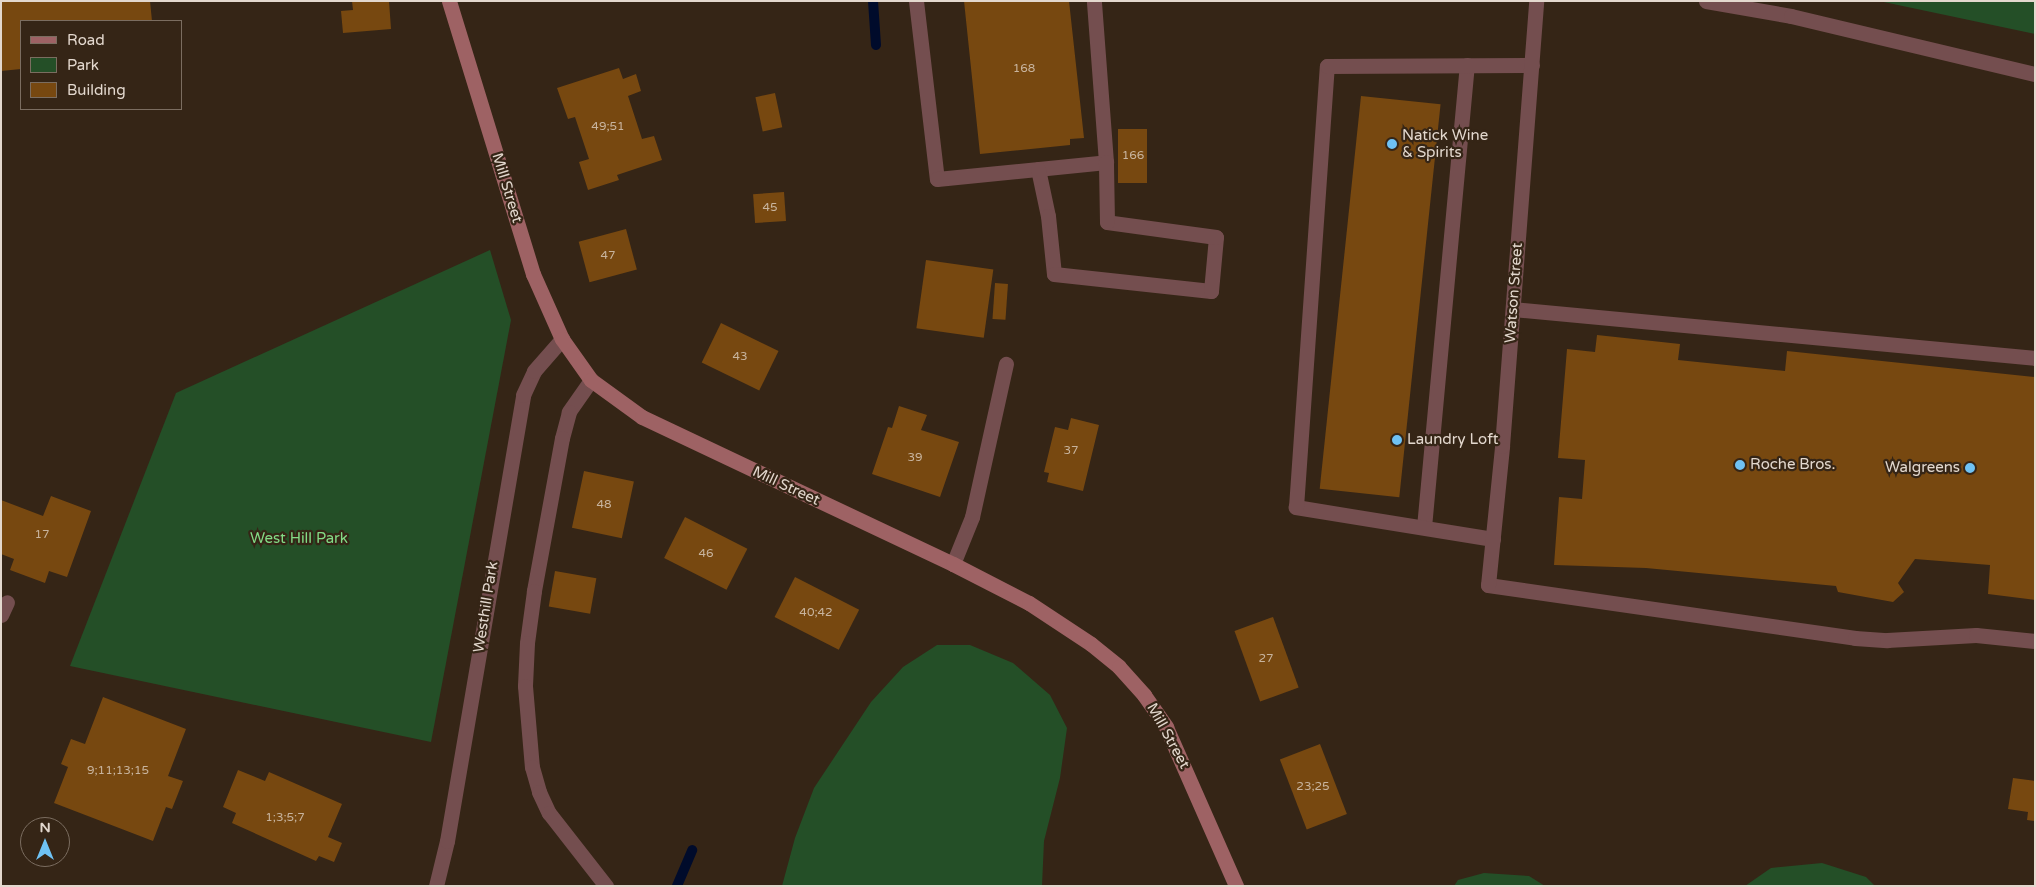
<!DOCTYPE html>
<style>
body{margin:0}
#map{position:relative;width:2036px;height:887px;overflow:hidden;background:#352516;font-family:"Varela Round",sans-serif}
div>[style]{position:absolute}
.green>*{inset:0;background:#244f27}
.stream>*{height:10px;margin:-5px;padding:0 5px;transform-origin:5px;border-radius:5px;background:#000b2b}
.building>*{inset:0;background:#774810;transform-origin:0 0}
.lane>*{height:15px;margin:-7.5px;padding:0 7.5px;transform-origin:7.5px;border-radius:7.5px;background:#744e4f}
.street>*{height:15px;margin:-7.5px;padding:0 7.5px;transform-origin:7.5px;border-radius:7.5px;background:#744e4f}
.secondary>*{height:15px;margin:-7.5px;padding:0 7.5px;transform-origin:7.5px;border-radius:7.5px;background:#9e6264}
.dots>*{width:14px;height:14px;translate:-50% -50%;box-sizing:border-box;border:2px solid #352516;border-radius:50%}
span{translate:-50% -50%;white-space:nowrap;text-align:center;line-height:1.15;-webkit-text-stroke:4.5px #352516;paint-order:stroke}
.number-label{font-size:12px;color:#c8b49e}
.number-label span{-webkit-text-stroke-width:0}
.poi-label{font-size:15px;color:#e3d8ce}
.left{translate:0 -50%;text-align:left}
.right{translate:-100% -50%;text-align:right}
.street-label{font-size:15px;color:#e3d8ce}
.park-label{font-size:15px;color:#83db86}
.frame{position:absolute;inset:0;border:2px solid #e3d8ce;pointer-events:none}
.legend{position:absolute;left:20px;top:20px;width:162px;height:90px;box-sizing:border-box;background:#352516;border:1px solid #7b6d60;margin:0;padding:6px 9px;list-style:none;font-size:15px;color:#e3d8ce}
.legend li{display:flex;align-items:center;gap:10px;height:25px}
.legend b{width:25px;border:1px solid #7b6d60}
.north{position:absolute;left:20px;top:817px;width:50px;height:50px;box-sizing:border-box;background:#352516;border:1px solid #7b6d60;border-radius:50%;rotate:0deg;font-size:14px;font-weight:700;line-height:20px;text-align:center;color:#e3d8ce}
.north::after{content:'';display:block;margin:auto;width:18px;height:22px;background:#6fc2f4;clip-path:polygon(50% 0,100% 100%,50% 72%,0 100%)}
</style>
<div id="map">
<div class="green">
<div style="clip-path:polygon(1879px 1px,2035px 1px,2035px 34px)"></div>
<div style="clip-path:polygon(490px 250px,511px 320px,431px 742px,70px 666px,176px 393px)"></div>
<div style="clip-path:polygon(937px 645px,970px 645px,1013px 663px,1050px 695px,1067px 728px,1060px 778px,1044px 841px,1042px 886px,782px 886px,795px 838px,814px 788px,871px 702px,903px 667px)"></div>
<div style="clip-path:polygon(1822px 863px,1866px 877px,1875px 886px,1745px 886px,1771px 868px)"></div>
<div style="clip-path:polygon(1484px 873px,1529px 876px,1545px 886px,1454px 886px,1458px 880px)"></div>
</div>
<div class="stream">
<div style="left:873px;top:1px;width:44px;rotate:86.1deg"></div>
<div style="left:677px;top:886px;width:39px;rotate:-67deg"></div>
</div>
<div class="building">
<div style="clip-path:polygon(1px 1px,150px 1px,152px 21px,21px 21px,21px 69px,1px 71px)"></div>
<div style="clip-path:polygon(352px 1px,389px 1px,391px 29px,343px 33px,341px 11px,353px 10px)"></div>
<div style="clip-path:polygon(964px 1px,1069px 1px,1084px 138px,1070px 139px,1070px 145px,980px 154px)"></div>
<div style="clip-path:polygon(619px 68px,623px 79px,636px 74px,641px 91px,628px 96px,642px 139px,654px 136px,662px 160px,617px 175px,619px 180px,588px 190px,579px 162px,589px 159px,575px 117px,568px 119px,557px 88px)"></div>
<div style="left:775px;top:93px;width:35px;height:20px;rotate:78deg"></div>
<div style="left:1361px;top:96px;width:80px;height:395px;rotate:6deg"></div>
<div style="left:1118px;top:129px;width:29px;height:54px"></div>
<div style="left:784px;top:192px;width:29px;height:31px;rotate:86deg"></div>
<div style="left:626px;top:229px;width:42px;height:49px;rotate:75deg"></div>
<div style="left:926px;top:260px;width:68px;height:69px;rotate:8deg"></div>
<div style="left:995px;top:283px;width:13px;height:36px;rotate:4deg"></div>
<div style="left:721px;top:323px;width:64px;height:44px;rotate:26deg"></div>
<div style="clip-path:polygon(1597px 335px,1680px 344px,1678px 360px,1785px 371px,1787px 351px,2035px 377px,2035px 600px,1988px 594px,1990px 565px,1915px 559px,1898px 583px,1904px 592px,1893px 602px,1838px 592px,1836px 586px,1646px 568px,1554px 565px,1559px 497px,1582px 499px,1585px 460px,1558px 458px,1567px 349px,1595px 352px)"></div>
<div style="clip-path:polygon(899px 406px,927px 415px,921px 430px,959px 442px,940px 497px,872px 474px,888px 427px,892px 428px)"></div>
<div style="clip-path:polygon(1071px 418px,1099px 425px,1083px 491px,1047px 482px,1049px 473px,1044px 472px,1055px 427px,1068px 430px)"></div>
<div style="left:584px;top:471px;width:51px;height:58px;rotate:12deg"></div>
<div style="clip-path:polygon(51px 496px,91px 511px,67px 577px,49px 571px,45px 583px,10px 570px,14px 559px,1px 554px,1px 500px,43px 516px)"></div>
<div style="left:685px;top:517px;width:70px;height:46px;rotate:27deg"></div>
<div style="left:555px;top:571px;width:42px;height:36px;rotate:10deg"></div>
<div style="left:795px;top:577px;width:72px;height:45px;rotate:27deg"></div>
<div style="left:1273px;top:617px;width:75px;height:41px;rotate:70deg"></div>
<div style="clip-path:polygon(103px 697px,186px 729px,168px 776px,183px 781px,172px 809px,166px 807px,153px 841px,54px 803px,68px 767px,61px 764px,71px 739px,85px 744px)"></div>
<div style="left:1320px;top:744px;width:75px;height:43px;rotate:69deg"></div>
<div style="clip-path:polygon(238px 770px,265px 781px,269px 772px,342px 804px,328px 837px,342px 843px,334px 862px,319px 856px,316px 861px,232px 823px,236px 813px,223px 807px)"></div>
<div style="clip-path:polygon(2013px 778px,2035px 781px,2035px 821px,2027px 820px,2028px 812px,2008px 809px)"></div>
</div>
<div class="lane">
<div style="left:916px;top:1px;width:179px;rotate:83.3deg"></div>
<div style="left:937px;top:179px;width:170px;rotate:-5.7deg"></div>
<div style="left:1106px;top:162px;width:161px;rotate:-94.3deg"></div>
<div style="left:1706px;top:1px;width:86px;rotate:10deg"></div>
<div style="left:1791px;top:16px;width:251px;rotate:13.4deg"></div>
<div style="left:1038px;top:169px;width:48px;rotate:78deg"></div>
<div style="left:1048px;top:216px;width:58px;rotate:84.1deg"></div>
<div style="left:1054px;top:274px;width:158px;rotate:6.2deg"></div>
<div style="left:1211px;top:291px;width:54px;rotate:-84.7deg"></div>
<div style="left:1216px;top:237px;width:110px;rotate:-172.2deg"></div>
<div style="left:1107px;top:222px;width:60px;rotate:-91deg"></div>
<div style="left:1513px;top:309px;width:524px;rotate:5.36deg"></div>
<div style="left:591px;top:380px;width:39px;rotate:125deg"></div>
<div style="left:569px;top:412px;width:27px;rotate:105deg"></div>
<div style="left:562px;top:438px;width:156px;rotate:100.4deg"></div>
<div style="left:534px;top:591px;width:52px;rotate:97.7deg"></div>
<div style="left:527px;top:643px;width:43px;rotate:92.7deg"></div>
<div style="left:525px;top:686px;width:81px;rotate:85.1deg"></div>
<div style="left:532px;top:767px;width:26px;rotate:74deg"></div>
<div style="left:539px;top:792px;width:23px;rotate:65deg"></div>
<div style="left:549px;top:813px;width:93px;rotate:52deg"></div>
<div style="left:1424px;top:527px;width:464px;rotate:-84.7deg"></div>
<div style="left:1493px;top:539px;width:200px;rotate:-170.8deg"></div>
<div style="left:1296px;top:507px;width:442px;rotate:-86deg"></div>
<div style="left:1327px;top:66px;width:205px;rotate:-0.3deg"></div>
<div style="left:953px;top:564px;width:51px;rotate:-68deg"></div>
<div style="left:972px;top:517px;width:157px;rotate:-77.5deg"></div>
<div style="left:1488px;top:585px;width:371px;rotate:8.2deg"></div>
<div style="left:1855px;top:638px;width:32px;rotate:4deg"></div>
<div style="left:1887px;top:640px;width:89px;rotate:-3.2deg"></div>
<div style="left:1976px;top:635px;width:59px;rotate:5.8deg"></div>
</div>
<div class="street">
<div style="left:1488px;top:585px;width:140px;rotate:-84.2deg"></div>
<div style="left:1502px;top:446px;width:446px;rotate:-85.6deg"></div>
<div style="left:1px;top:615px;width:14px;rotate:-65deg"></div>
<div style="left:436px;top:886px;width:46px;rotate:-76.3deg"></div>
<div style="left:447px;top:841px;width:452px;rotate:-80.3deg"></div>
<div style="left:523px;top:395px;width:26px;rotate:-65deg"></div>
<div style="left:534px;top:371px;width:43px;rotate:-48.8deg"></div>
</div>
<div class="secondary">
<div style="left:449px;top:1px;width:286px;rotate:72.9deg"></div>
<div style="left:533px;top:274px;width:71px;rotate:66deg"></div>
<div style="left:562px;top:339px;width:50px;rotate:54.7deg"></div>
<div style="left:591px;top:380px;width:63px;rotate:36deg"></div>
<div style="left:642px;top:417px;width:344px;rotate:25.3deg"></div>
<div style="left:953px;top:564px;width:85px;rotate:27.2deg"></div>
<div style="left:1029px;top:603px;width:74px;rotate:33.5deg"></div>
<div style="left:1091px;top:644px;width:36px;rotate:39deg"></div>
<div style="left:1119px;top:667px;width:38px;rotate:48deg"></div>
<div style="left:1144px;top:695px;width:39px;rotate:55deg"></div>
<div style="left:1166px;top:727px;width:174px;rotate:66.2deg"></div>
</div>
<div class="dots">
<div style="left:1392px;top:144px;background:#6fc2f4"></div>
<div style="left:1397px;top:440px;background:#6fc2f4"></div>
<div style="left:1740px;top:465px;background:#6fc2f4"></div>
<div style="left:1970px;top:468px;background:#6fc2f4"></div>
</div>
<div class="number-label">
<span style="left:1024px;top:69px">168</span>
<span style="left:608px;top:127px">49;51</span>
<span style="left:1133px;top:156px">166</span>
<span style="left:770px;top:208px">45</span>
<span style="left:608px;top:256px">47</span>
<span style="left:740px;top:357px">43</span>
<span style="left:1071px;top:451px">37</span>
<span style="left:915px;top:458px">39</span>
<span style="left:604px;top:505px">48</span>
<span style="left:42px;top:535px">17</span>
<span style="left:706px;top:554px">46</span>
<span style="left:816px;top:613px">40;42</span>
<span style="left:1266px;top:659px">27</span>
<span style="left:118px;top:771px">9;11;13;15</span>
<span style="left:1313px;top:787px">23;25</span>
<span style="left:285px;top:818px">1;3;5;7</span>
</div>
<div class="poi-label">
<span class="left" style="left:1402px;top:144px">Natick Wine<br>&amp; Spirits</span>
<span class="left" style="left:1407px;top:440px">Laundry Loft</span>
<span class="left" style="left:1750px;top:465px">Roche Bros.</span>
<span class="right" style="left:1960px;top:468px">Walgreens</span>
</div>
<div class="street-label">
<span style="left:507px;top:188px;rotate:73deg">Mill Street</span>
<span style="left:1514px;top:293px;rotate:-86deg">Watson Street</span>
<span style="left:786px;top:486px;rotate:25deg">Mill Street</span>
<span style="left:486px;top:607px;rotate:-81deg">Westhill Park</span>
<span style="left:1168px;top:736px;rotate:61deg">Mill Street</span>
</div>
<div class="park-label">
<span style="left:299px;top:539px">West Hill Park</span>
</div>
<div class="frame"></div>
<ul class="legend">
<li><b style="height:6px;background:#9e6264"></b>Road</li>
<li><b style="height:14px;background:#244f27"></b>Park</li>
<li><b style="height:14px;background:#774810"></b>Building</li>
</ul>
<div class="north">N</div>
</div>
